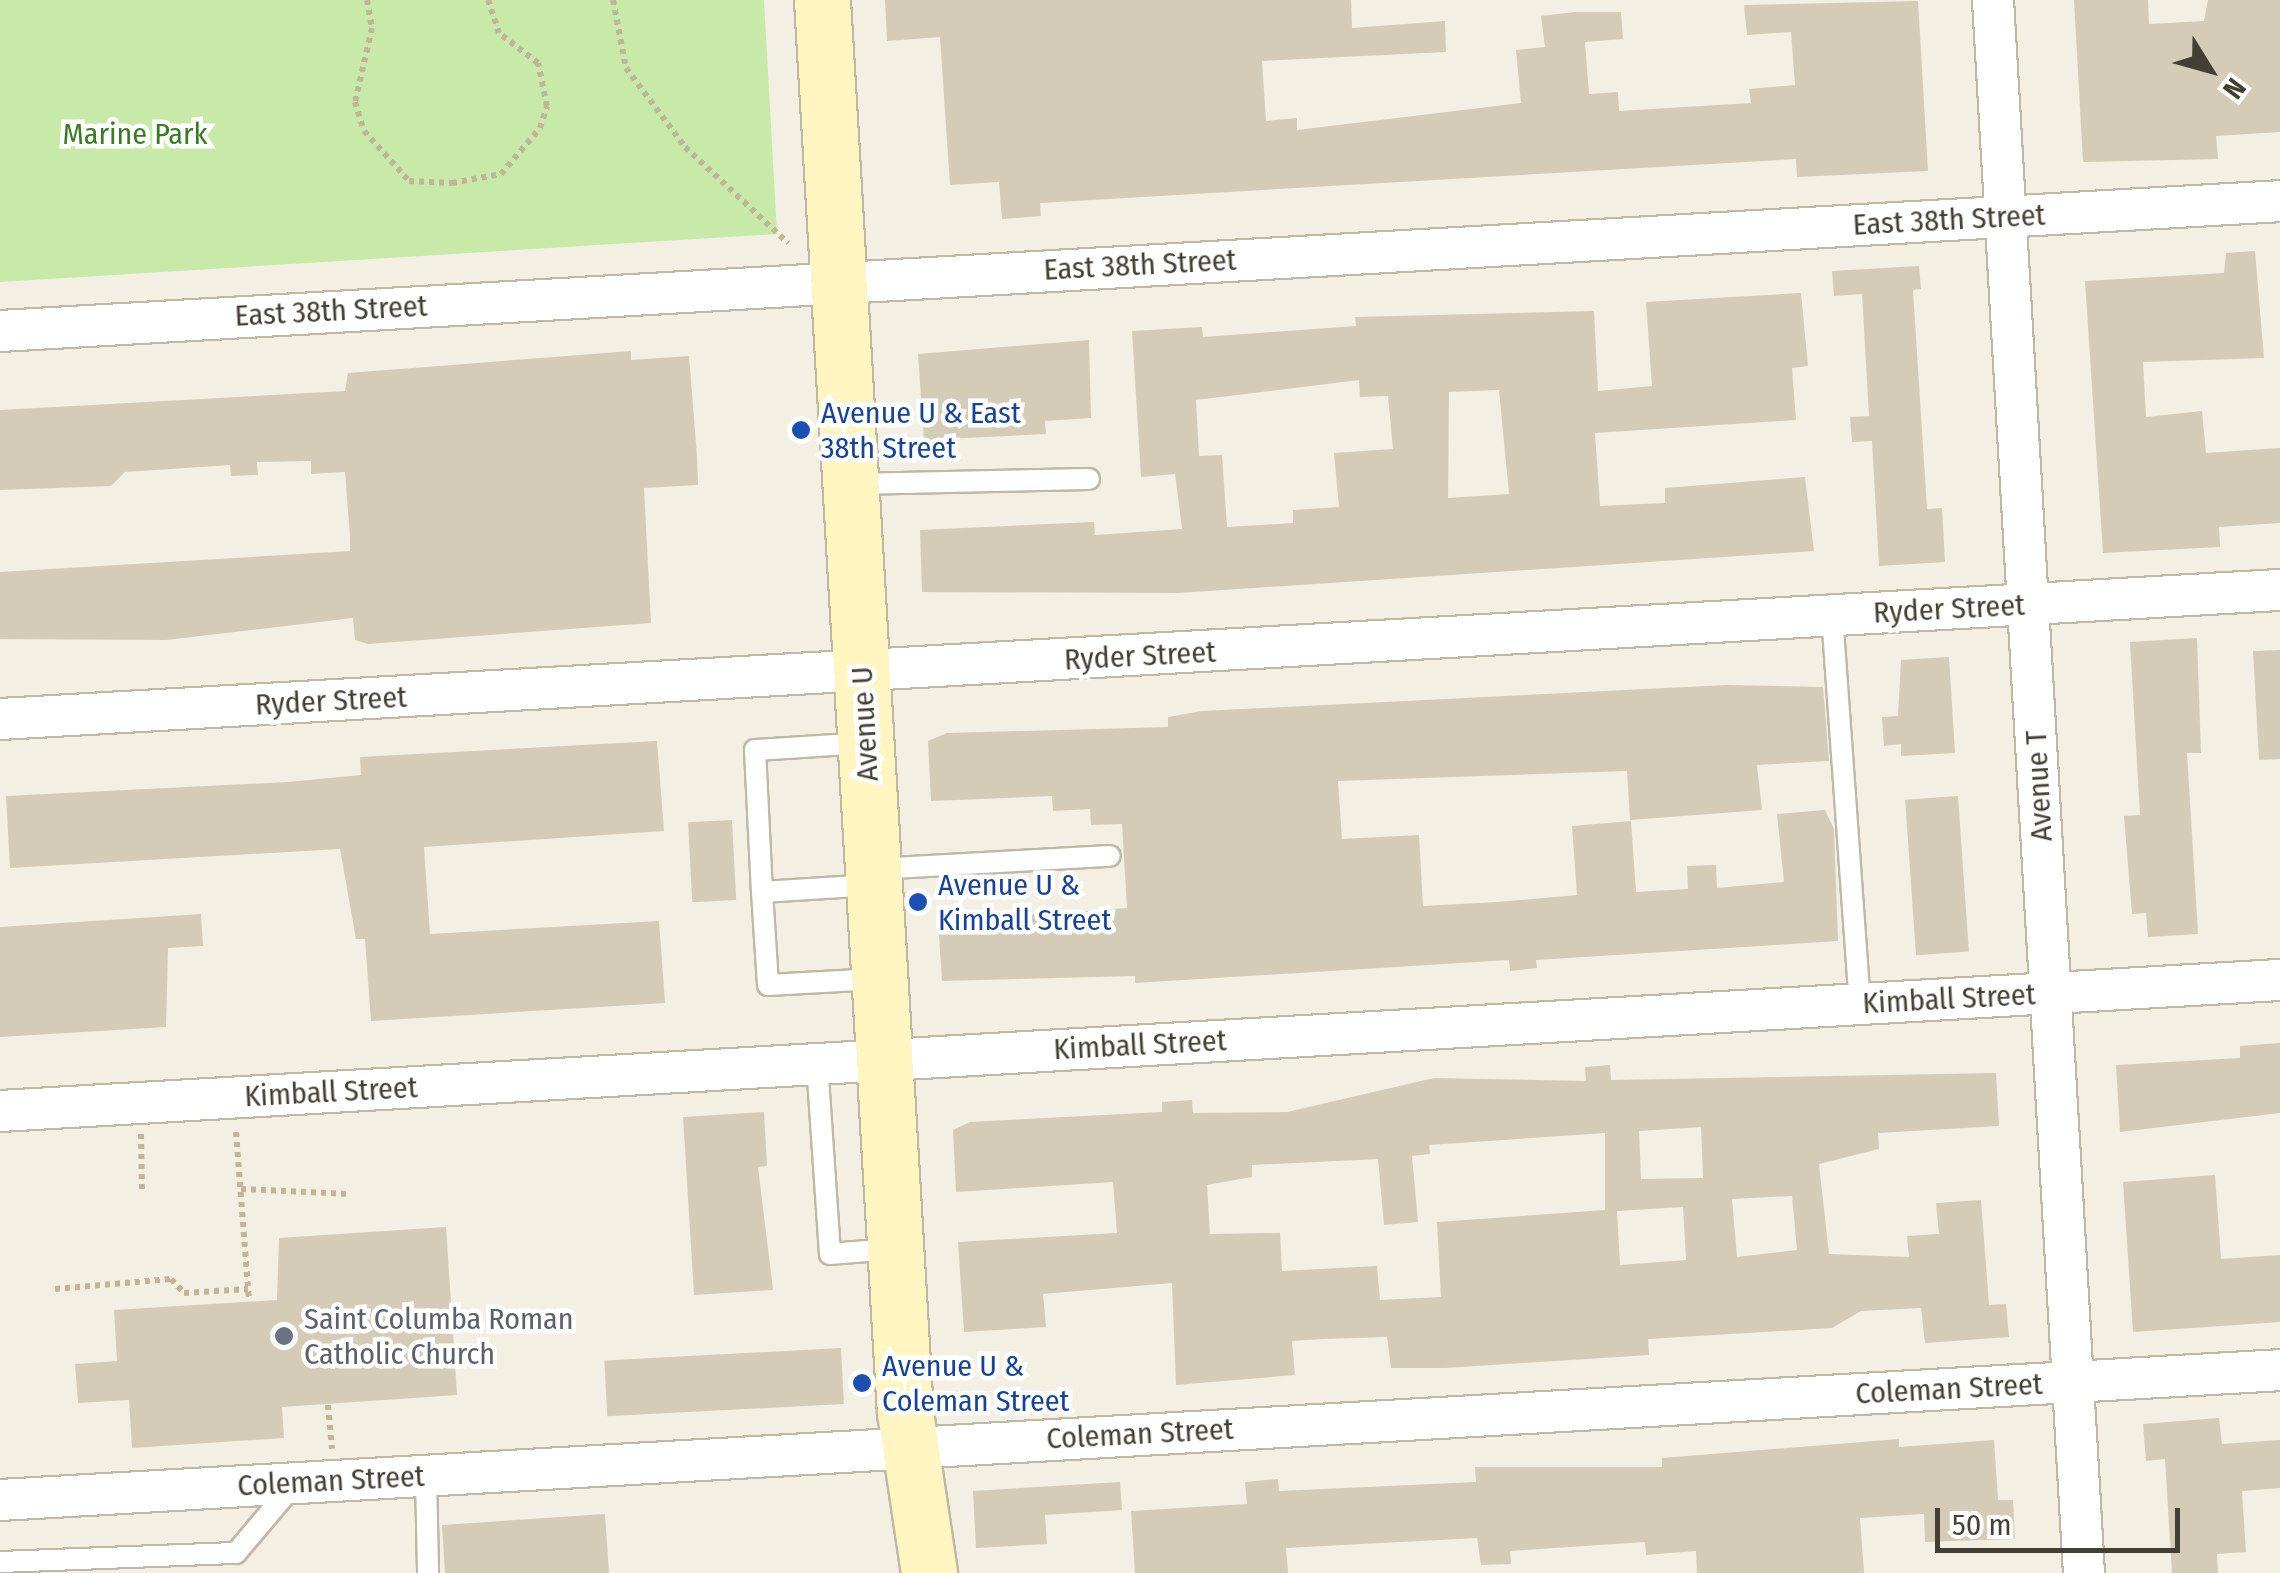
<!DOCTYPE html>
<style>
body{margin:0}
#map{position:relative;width:2280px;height:1573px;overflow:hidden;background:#f3efe2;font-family:"Fira Sans Condensed",sans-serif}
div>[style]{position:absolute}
.green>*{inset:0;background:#c7eaa8}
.building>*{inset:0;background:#d4ccb7;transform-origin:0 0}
.path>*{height:6px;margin-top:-3px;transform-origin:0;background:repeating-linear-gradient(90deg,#c1b595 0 5px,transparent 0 10px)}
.roads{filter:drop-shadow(2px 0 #beb8a5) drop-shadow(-2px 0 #beb8a5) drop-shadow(0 2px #beb8a5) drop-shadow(0 -2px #beb8a5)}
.service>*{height:20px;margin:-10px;padding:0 10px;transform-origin:10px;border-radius:10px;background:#fff}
.minor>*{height:40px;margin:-20px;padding:0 20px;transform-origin:20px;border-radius:20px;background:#fff}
.secondary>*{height:55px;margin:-27.5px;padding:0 27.5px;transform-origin:27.5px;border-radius:27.5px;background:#fff5c0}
.dots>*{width:28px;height:28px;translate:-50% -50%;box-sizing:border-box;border:5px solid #fff;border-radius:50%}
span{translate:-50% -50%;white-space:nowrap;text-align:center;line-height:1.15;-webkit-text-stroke:9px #fff;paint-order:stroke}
.park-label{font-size:30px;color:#3c7923}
.street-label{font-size:30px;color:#443f33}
.transit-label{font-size:30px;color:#164399}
.left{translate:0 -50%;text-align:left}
.worship-label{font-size:30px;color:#5b616d}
.north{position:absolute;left:2160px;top:20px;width:100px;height:100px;-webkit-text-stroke:8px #fff;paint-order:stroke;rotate:127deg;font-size:28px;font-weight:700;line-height:40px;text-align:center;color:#443f33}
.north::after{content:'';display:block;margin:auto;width:35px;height:45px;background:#443f33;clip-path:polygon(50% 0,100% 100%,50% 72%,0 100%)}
.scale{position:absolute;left:1935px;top:1508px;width:245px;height:45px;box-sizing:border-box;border:5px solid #443f33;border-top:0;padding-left:12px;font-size:30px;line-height:35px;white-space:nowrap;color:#443f33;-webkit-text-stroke:8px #fff;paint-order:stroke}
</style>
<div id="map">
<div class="green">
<div style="clip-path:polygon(0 0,764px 0,777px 234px,0 282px)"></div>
</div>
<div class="building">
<div style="clip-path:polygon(885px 0,1351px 0,1352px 28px,1445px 21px,1446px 52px,1262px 61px,1266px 121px,1297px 118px,1297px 130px,1521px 103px,1516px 50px,1545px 47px,1541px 16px,1575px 12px,1621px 12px,1623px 39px,1585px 42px,1589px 94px,1618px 92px,1619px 111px,1751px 103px,1749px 89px,1795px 85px,1791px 32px,1747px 35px,1744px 5px,1918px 1px,1928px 171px,1797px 177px,1796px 159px,1040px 203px,1041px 216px,1002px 219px,999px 182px,950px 185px,940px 37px,887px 41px)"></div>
<div style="clip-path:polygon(2074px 0,2148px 0,2149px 24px,2204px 21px,2208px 0,2280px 0,2280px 132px,2216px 136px,2218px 159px,2083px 162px)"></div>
<div style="clip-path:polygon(2255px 251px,2264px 358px,2143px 362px,2146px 417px,2202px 411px,2206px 453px,2280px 448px,2280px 523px,2219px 527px,2220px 547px,2103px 553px,2085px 281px,2224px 273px,2226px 253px)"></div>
<div style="clip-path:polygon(1919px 266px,1921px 289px,1913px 290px,1927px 509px,1942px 508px,1945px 562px,1879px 566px,1872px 441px,1852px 442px,1850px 417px,1869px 416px,1862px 294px,1834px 296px,1832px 271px)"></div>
<div style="clip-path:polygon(evenodd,1801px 293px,1808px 366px,1792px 368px,1796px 420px,1595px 433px,1600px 506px,1665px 503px,1665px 488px,1805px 477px,1814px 551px,1178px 593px,922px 592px,920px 530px,1094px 522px,1095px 535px,1182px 529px,1175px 474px,1141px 477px,1132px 331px,1202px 327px,1203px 337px,1356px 326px,1355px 317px,1594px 311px,1598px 391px,1652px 386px,1646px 302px,1801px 293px,1359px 380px,1360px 397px,1388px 396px,1393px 449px,1334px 453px,1339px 507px,1293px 510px,1293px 523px,1227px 527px,1222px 455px,1199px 456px,1196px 400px,1359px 380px,1801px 293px,1499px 390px,1509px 494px,1448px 498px,1449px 392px,1499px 390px)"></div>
<div style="clip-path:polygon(1089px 340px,1091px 418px,1045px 421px,1046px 434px,924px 440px,918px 354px)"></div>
<div style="clip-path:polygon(631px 351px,631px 360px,689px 356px,697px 456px,698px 485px,644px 488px,651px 623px,368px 644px,355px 640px,353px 618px,166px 640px,0 639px,0 572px,350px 551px,350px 537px,345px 472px,311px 474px,311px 461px,257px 462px,258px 475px,231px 476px,230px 465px,125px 472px,111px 486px,0 490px,0 410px,345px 391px,348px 373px)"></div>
<div style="clip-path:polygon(2197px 638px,2201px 753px,2187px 753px,2198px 934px,2148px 937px,2146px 913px,2132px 914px,2124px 816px,2140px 815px,2130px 642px)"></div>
<div style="clip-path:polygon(2280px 650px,2280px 759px,2259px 760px,2253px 651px)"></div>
<div style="clip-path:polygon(1949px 657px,1955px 753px,1901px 756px,1901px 744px,1884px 746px,1882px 717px,1898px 716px,1901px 660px)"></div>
<div style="clip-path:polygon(1727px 685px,1823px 687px,1829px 761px,1757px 765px,1762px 810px,1630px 820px,1627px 771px,1338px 781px,1342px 839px,1419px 835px,1423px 906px,1497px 902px,1577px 895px,1572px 826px,1631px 821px,1636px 892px,1688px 889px,1687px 866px,1716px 865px,1717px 888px,1784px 882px,1777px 814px,1825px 810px,1834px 829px,1838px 941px,1536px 960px,1537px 968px,1510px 971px,1509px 960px,1135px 983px,1135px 976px,942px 981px,938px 921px,1127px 908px,1122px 824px,1091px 825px,1090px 809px,1053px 811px,1052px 796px,931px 801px,928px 741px,947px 733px,1168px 727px,1168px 717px,1202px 711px)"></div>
<div style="clip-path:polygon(657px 741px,664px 831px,424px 847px,430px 934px,659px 921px,665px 1003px,371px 1021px,365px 939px,356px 939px,340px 849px,10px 868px,6px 796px,288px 782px,361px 775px,360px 757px)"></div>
<div style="left:1958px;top:796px;width:156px;height:53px;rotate:86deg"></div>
<div style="left:732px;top:820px;width:80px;height:44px;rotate:87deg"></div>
<div style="clip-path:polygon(201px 914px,203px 946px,168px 948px,166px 1027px,0 1037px,0 927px)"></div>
<div style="clip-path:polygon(2280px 1043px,2280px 1113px,2120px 1132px,2116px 1065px,2240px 1058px,2240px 1046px)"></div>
<div style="clip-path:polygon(evenodd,1610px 1065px,1611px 1080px,1996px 1073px,1999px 1126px,1878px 1133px,1879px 1149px,1819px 1164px,1829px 1254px,1909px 1257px,1907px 1236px,1939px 1234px,1936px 1203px,1981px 1200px,1989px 1305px,2006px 1304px,2009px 1337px,1925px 1343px,1921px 1308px,1861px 1311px,1832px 1328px,1648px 1339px,1649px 1355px,1445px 1368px,1391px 1368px,1387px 1337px,1322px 1339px,1292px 1341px,1295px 1375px,1176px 1385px,1172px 1283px,1043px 1294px,1046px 1327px,964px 1332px,958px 1242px,1117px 1233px,1113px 1182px,956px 1192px,953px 1130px,970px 1122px,1162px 1112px,1162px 1102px,1192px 1100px,1193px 1113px,1287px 1112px,1434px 1078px,1586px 1081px,1585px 1067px,1610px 1065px,1701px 1127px,1703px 1178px,1641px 1179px,1639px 1131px,1701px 1127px,1610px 1065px,1605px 1133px,1605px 1210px,1437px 1222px,1441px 1297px,1380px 1300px,1377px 1266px,1282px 1271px,1280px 1233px,1210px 1234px,1207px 1185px,1252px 1177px,1252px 1165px,1378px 1159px,1384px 1225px,1418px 1222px,1412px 1156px,1430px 1154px,1429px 1145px,1605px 1133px,1610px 1065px,1792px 1196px,1797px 1250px,1737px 1257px,1732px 1199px,1792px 1196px,1610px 1065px,1683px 1207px,1686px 1260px,1620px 1265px,1617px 1211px,1683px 1207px)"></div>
<div style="clip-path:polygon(764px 1112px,767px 1166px,758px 1167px,773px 1290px,694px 1295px,683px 1117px)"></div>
<div style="clip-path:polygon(2215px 1175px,2221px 1259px,2280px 1255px,2280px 1322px,2133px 1332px,2123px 1182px)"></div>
<div style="clip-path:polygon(446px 1227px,457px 1395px,282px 1407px,284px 1438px,132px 1448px,129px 1400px,78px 1403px,75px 1364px,117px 1361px,114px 1310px,277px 1300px,279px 1238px)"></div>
<div style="left:841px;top:1348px;width:56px;height:237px;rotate:87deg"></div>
<div style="clip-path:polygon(2219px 1418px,2222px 1444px,2280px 1440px,2280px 1488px,2242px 1491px,2246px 1552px,2217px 1554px,2218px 1573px,2172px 1573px,2165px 1459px,2146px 1461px,2143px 1424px)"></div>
<div style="clip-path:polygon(1899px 1439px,1899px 1447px,1994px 1440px,1998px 1500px,2013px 1500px,2015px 1539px,1925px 1542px,1924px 1514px,1860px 1518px,1864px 1573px,1697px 1573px,1696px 1551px,1646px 1555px,1645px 1542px,1510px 1551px,1511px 1564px,1481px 1565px,1477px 1538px,1286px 1548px,1288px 1573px,1135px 1573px,1131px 1511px,1247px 1504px,1245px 1482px,1278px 1479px,1279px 1491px,1476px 1482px,1475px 1467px,1662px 1467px,1662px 1458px)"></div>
<div style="clip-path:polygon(1120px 1482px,1122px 1510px,1045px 1515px,1047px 1544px,976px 1548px,973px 1491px)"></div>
<div style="clip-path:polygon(605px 1514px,609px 1573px,445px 1573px,442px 1525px)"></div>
</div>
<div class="path">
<div style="left:367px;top:0;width:28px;rotate:80deg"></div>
<div style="left:372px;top:28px;width:76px;rotate:102.9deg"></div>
<div style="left:355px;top:102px;width:30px;rotate:73deg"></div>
<div style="left:364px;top:131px;width:67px;rotate:48deg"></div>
<div style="left:409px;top:181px;width:43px;rotate:2.7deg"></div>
<div style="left:452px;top:183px;width:50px;rotate:-10.4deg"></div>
<div style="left:501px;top:174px;width:60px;rotate:-49.7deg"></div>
<div style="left:540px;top:128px;width:23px;rotate:-72deg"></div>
<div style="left:547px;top:106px;width:44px;rotate:-101.8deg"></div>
<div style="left:538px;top:63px;width:49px;rotate:-142.4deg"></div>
<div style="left:499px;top:33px;width:35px;rotate:-108deg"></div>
<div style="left:613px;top:0;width:69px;rotate:79.2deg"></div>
<div style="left:626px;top:68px;width:99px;rotate:53.2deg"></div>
<div style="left:685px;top:147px;width:141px;rotate:43deg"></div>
<div style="left:236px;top:1132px;width:169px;rotate:85.6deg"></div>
<div style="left:141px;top:1134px;width:58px;rotate:89deg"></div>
<div style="left:241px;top:1189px;width:108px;rotate:2.7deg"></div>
<div style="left:55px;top:1289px;width:116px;rotate:-4.9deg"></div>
<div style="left:171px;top:1279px;width:19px;rotate:47deg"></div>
<div style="left:184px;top:1293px;width:64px;rotate:-3.6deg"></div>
<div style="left:328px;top:1405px;width:44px;rotate:84.8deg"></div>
</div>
<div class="roads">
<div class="service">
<div style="left:852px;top:484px;width:237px;rotate:-1.2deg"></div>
<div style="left:1832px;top:615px;width:390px;rotate:85.9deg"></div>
<div style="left:864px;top:743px;width:109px;rotate:176.3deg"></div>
<div style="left:755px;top:750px;width:142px;rotate:87.2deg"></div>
<div style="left:762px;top:892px;width:111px;rotate:-3.6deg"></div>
<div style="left:875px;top:869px;width:235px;rotate:-3.2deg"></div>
<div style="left:762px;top:892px;width:93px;rotate:86.3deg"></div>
<div style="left:768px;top:985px;width:109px;rotate:-3.2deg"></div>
<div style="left:817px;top:1063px;width:191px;rotate:86.1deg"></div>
<div style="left:830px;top:1254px;width:62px;rotate:-4.6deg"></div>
<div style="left:426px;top:1475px;width:98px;rotate:88.8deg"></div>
<div style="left:0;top:1562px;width:236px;rotate:-2.2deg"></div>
<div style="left:236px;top:1553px;width:92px;rotate:-49.9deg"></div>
</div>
<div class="minor">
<div style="left:1993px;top:0;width:1576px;rotate:86.69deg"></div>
<div style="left:0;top:331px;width:2284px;rotate:-3.26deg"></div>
<div style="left:0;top:719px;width:2284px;rotate:-3.24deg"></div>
<div style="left:0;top:1111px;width:2284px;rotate:-3.29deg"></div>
<div style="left:0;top:1500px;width:2284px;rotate:-3.26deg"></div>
</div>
<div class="secondary">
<div style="left:822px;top:0;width:1414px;rotate:86.64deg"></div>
<div style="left:905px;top:1412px;width:163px;rotate:81.5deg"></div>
</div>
</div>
<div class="dots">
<div style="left:801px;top:430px;background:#1a4fb4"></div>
<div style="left:918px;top:902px;background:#1a4fb4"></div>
<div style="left:284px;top:1336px;background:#6b7280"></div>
<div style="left:862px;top:1383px;background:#1a4fb4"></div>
</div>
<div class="park-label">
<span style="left:135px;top:134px">Marine Park</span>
</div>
<div class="street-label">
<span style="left:1949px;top:220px;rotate:-3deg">East 38th Street</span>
<span style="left:1140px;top:265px;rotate:-3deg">East 38th Street</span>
<span style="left:331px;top:311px;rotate:-3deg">East 38th Street</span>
<span style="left:1949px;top:609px;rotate:-3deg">Ryder Street</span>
<span style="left:1140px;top:656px;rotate:-3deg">Ryder Street</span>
<span style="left:331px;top:701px;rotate:-3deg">Ryder Street</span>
<span style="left:865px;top:724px;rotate:-93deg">Avenue U</span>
<span style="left:2039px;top:786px;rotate:-93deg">Avenue T</span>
<span style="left:1949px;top:999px;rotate:-3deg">Kimball Street</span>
<span style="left:1140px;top:1045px;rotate:-3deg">Kimball Street</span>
<span style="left:331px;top:1092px;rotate:-3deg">Kimball Street</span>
<span style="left:1949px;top:1389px;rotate:-3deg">Coleman Street</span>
<span style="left:1140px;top:1434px;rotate:-3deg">Coleman Street</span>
<span style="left:331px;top:1481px;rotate:-3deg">Coleman Street</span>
</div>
<div class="transit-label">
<span class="left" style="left:821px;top:430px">Avenue U &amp; East<br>38th Street</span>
<span class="left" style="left:938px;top:902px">Avenue U &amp;<br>Kimball Street</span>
<span class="left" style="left:882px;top:1383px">Avenue U &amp;<br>Coleman Street</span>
</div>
<div class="worship-label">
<span class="left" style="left:304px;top:1336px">Saint Columba Roman<br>Catholic Church</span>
</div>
<div class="north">N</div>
<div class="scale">50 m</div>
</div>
